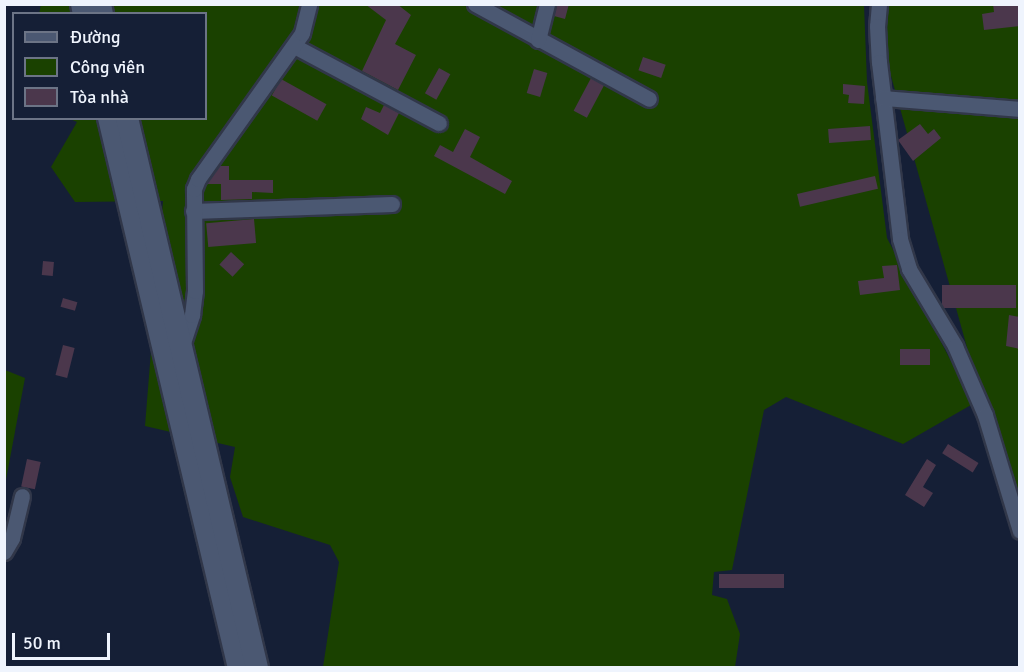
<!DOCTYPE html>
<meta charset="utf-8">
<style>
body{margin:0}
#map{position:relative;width:1024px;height:672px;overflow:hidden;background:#151f36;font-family:Signika,sans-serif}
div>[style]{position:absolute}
.green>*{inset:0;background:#1a4100}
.building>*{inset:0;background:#4b374c;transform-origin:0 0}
.roads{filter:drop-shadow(2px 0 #313749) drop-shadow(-2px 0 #313749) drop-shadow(0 2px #313749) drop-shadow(0 -2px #313749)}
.street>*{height:15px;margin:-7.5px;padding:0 7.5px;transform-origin:7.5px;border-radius:7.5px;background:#4b5872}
.secondary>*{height:22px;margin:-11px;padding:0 11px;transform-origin:11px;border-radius:11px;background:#4b5872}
span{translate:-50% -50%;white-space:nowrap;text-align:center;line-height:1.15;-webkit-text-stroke:6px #151f36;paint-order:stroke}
.frame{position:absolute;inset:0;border:6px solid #eff4fd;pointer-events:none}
.legend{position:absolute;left:12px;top:12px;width:195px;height:108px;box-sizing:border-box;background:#151f36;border:2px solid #6c7486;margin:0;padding:8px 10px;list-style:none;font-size:18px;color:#eff4fd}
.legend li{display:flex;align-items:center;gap:12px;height:30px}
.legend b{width:30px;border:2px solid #6c7486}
.scale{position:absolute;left:12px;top:633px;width:98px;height:27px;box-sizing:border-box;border:3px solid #eff4fd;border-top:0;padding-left:8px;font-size:18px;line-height:21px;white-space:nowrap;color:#eff4fd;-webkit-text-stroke:4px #151f36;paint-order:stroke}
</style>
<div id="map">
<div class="green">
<div style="clip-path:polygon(41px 4px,864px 5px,867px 82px,887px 238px,954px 367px,971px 405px,903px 444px,786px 397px,764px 410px,732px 570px,714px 572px,712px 595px,727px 599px,740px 634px,735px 667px,323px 667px,339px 562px,330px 545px,243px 517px,230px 477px,235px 447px,145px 426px,163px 201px,75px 202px,51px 167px,77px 122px,70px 119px,206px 118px,206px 14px,39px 14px)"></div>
<div style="clip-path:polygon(878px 5px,1019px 5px,1019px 533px,877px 26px)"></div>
<div style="clip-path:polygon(5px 370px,25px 378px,5px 485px,4px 370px)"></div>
</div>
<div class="building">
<div style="clip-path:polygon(365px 4px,397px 4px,411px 15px,395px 44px,416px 55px,398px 90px,362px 71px,386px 20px)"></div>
<div style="clip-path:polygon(556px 4px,569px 4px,565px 19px,554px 16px)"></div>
<div style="clip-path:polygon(993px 4px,1020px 4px,1020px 26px,984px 30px,982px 14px,994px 12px)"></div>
<div style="left:643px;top:57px;width:24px;height:14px;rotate:19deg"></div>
<div style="left:439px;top:68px;width:13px;height:29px;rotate:29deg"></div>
<div style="left:534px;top:69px;width:14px;height:25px;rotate:17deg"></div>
<div style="left:591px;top:78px;width:15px;height:37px;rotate:28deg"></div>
<div style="left:281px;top:79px;width:52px;height:19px;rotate:29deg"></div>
<div style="clip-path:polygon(843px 84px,865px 86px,864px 104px,848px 103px,849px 95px,843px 94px)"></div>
<div style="clip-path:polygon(384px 105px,399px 113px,388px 135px,361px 119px,366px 107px,380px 113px)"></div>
<div style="clip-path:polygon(920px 124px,928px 134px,934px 129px,941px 138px,913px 161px,898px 140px)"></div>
<div style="left:870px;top:126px;width:14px;height:42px;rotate:86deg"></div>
<div style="clip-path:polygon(465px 129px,480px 137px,470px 157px,512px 181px,505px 194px,434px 156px,440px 145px,453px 152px)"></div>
<div style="clip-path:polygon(219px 166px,229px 166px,229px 180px,273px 180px,273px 193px,252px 192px,252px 199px,221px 200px,221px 184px,207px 184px)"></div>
<div style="left:875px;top:176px;width:13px;height:80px;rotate:77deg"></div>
<div style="left:254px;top:219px;width:24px;height:48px;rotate:85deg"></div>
<div style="left:231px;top:252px;width:18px;height:17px;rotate:43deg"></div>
<div style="left:43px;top:261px;width:11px;height:14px;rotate:5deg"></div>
<div style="clip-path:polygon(897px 265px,900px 290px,860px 295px,858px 281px,884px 278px,882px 266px)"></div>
<div style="left:942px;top:285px;width:74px;height:23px"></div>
<div style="left:63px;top:298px;width:15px;height:9px;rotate:16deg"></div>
<div style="clip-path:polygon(1009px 315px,1020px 317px,1020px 349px,1006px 346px)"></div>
<div style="left:63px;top:345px;width:12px;height:31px;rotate:14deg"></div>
<div style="left:930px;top:349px;width:16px;height:30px;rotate:90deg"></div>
<div style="left:948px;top:444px;width:36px;height:11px;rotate:32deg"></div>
<div style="left:27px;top:459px;width:14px;height:28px;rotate:12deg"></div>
<div style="clip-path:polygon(927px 459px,936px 465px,923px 487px,933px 493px,924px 507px,905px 495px)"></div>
<div style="left:784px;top:574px;width:14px;height:65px;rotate:90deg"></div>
</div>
<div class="roads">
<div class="street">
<div style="left:475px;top:4px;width:198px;rotate:28.6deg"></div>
<div style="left:879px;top:4px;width:22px;rotate:95deg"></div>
<div style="left:877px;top:26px;width:36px;rotate:87deg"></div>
<div style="left:879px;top:62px;width:178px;rotate:83.2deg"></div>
<div style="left:900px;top:239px;width:31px;rotate:73deg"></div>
<div style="left:909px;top:269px;width:90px;rotate:59.1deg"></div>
<div style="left:955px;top:346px;width:75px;rotate:66.5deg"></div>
<div style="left:985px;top:415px;width:121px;rotate:73.2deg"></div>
<div style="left:538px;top:40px;width:37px;rotate:-76deg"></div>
<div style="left:294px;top:46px;width:164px;rotate:28deg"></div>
<div style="left:883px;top:98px;width:137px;rotate:4.6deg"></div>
<div style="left:193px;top:211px;width:199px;rotate:-2deg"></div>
<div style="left:182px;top:346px;width:33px;rotate:-72deg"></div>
<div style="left:192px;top:315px;width:24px;rotate:-83deg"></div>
<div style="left:195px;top:291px;width:102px;rotate:-90.6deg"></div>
<div style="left:194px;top:189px;width:11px;rotate:-68deg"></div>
<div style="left:198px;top:179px;width:179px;rotate:-54.5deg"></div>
<div style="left:302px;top:33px;width:30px;rotate:-76deg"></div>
<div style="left:4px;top:552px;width:16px;rotate:-60deg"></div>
<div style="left:12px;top:538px;width:43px;rotate:-76.6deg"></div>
</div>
<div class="secondary">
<div style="left:82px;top:4px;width:10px;rotate:79deg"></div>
<div style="left:100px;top:4px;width:10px;rotate:79deg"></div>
<div style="left:109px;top:118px;width:565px;rotate:76.7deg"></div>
<div style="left:127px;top:118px;width:565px;rotate:76.7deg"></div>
</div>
</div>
<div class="frame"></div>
<ul class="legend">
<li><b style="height:8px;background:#4b5872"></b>Đường</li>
<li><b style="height:16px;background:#1a4100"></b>Công viên</li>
<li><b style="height:16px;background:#4b374c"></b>Tòa nhà</li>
</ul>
<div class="scale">50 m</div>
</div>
